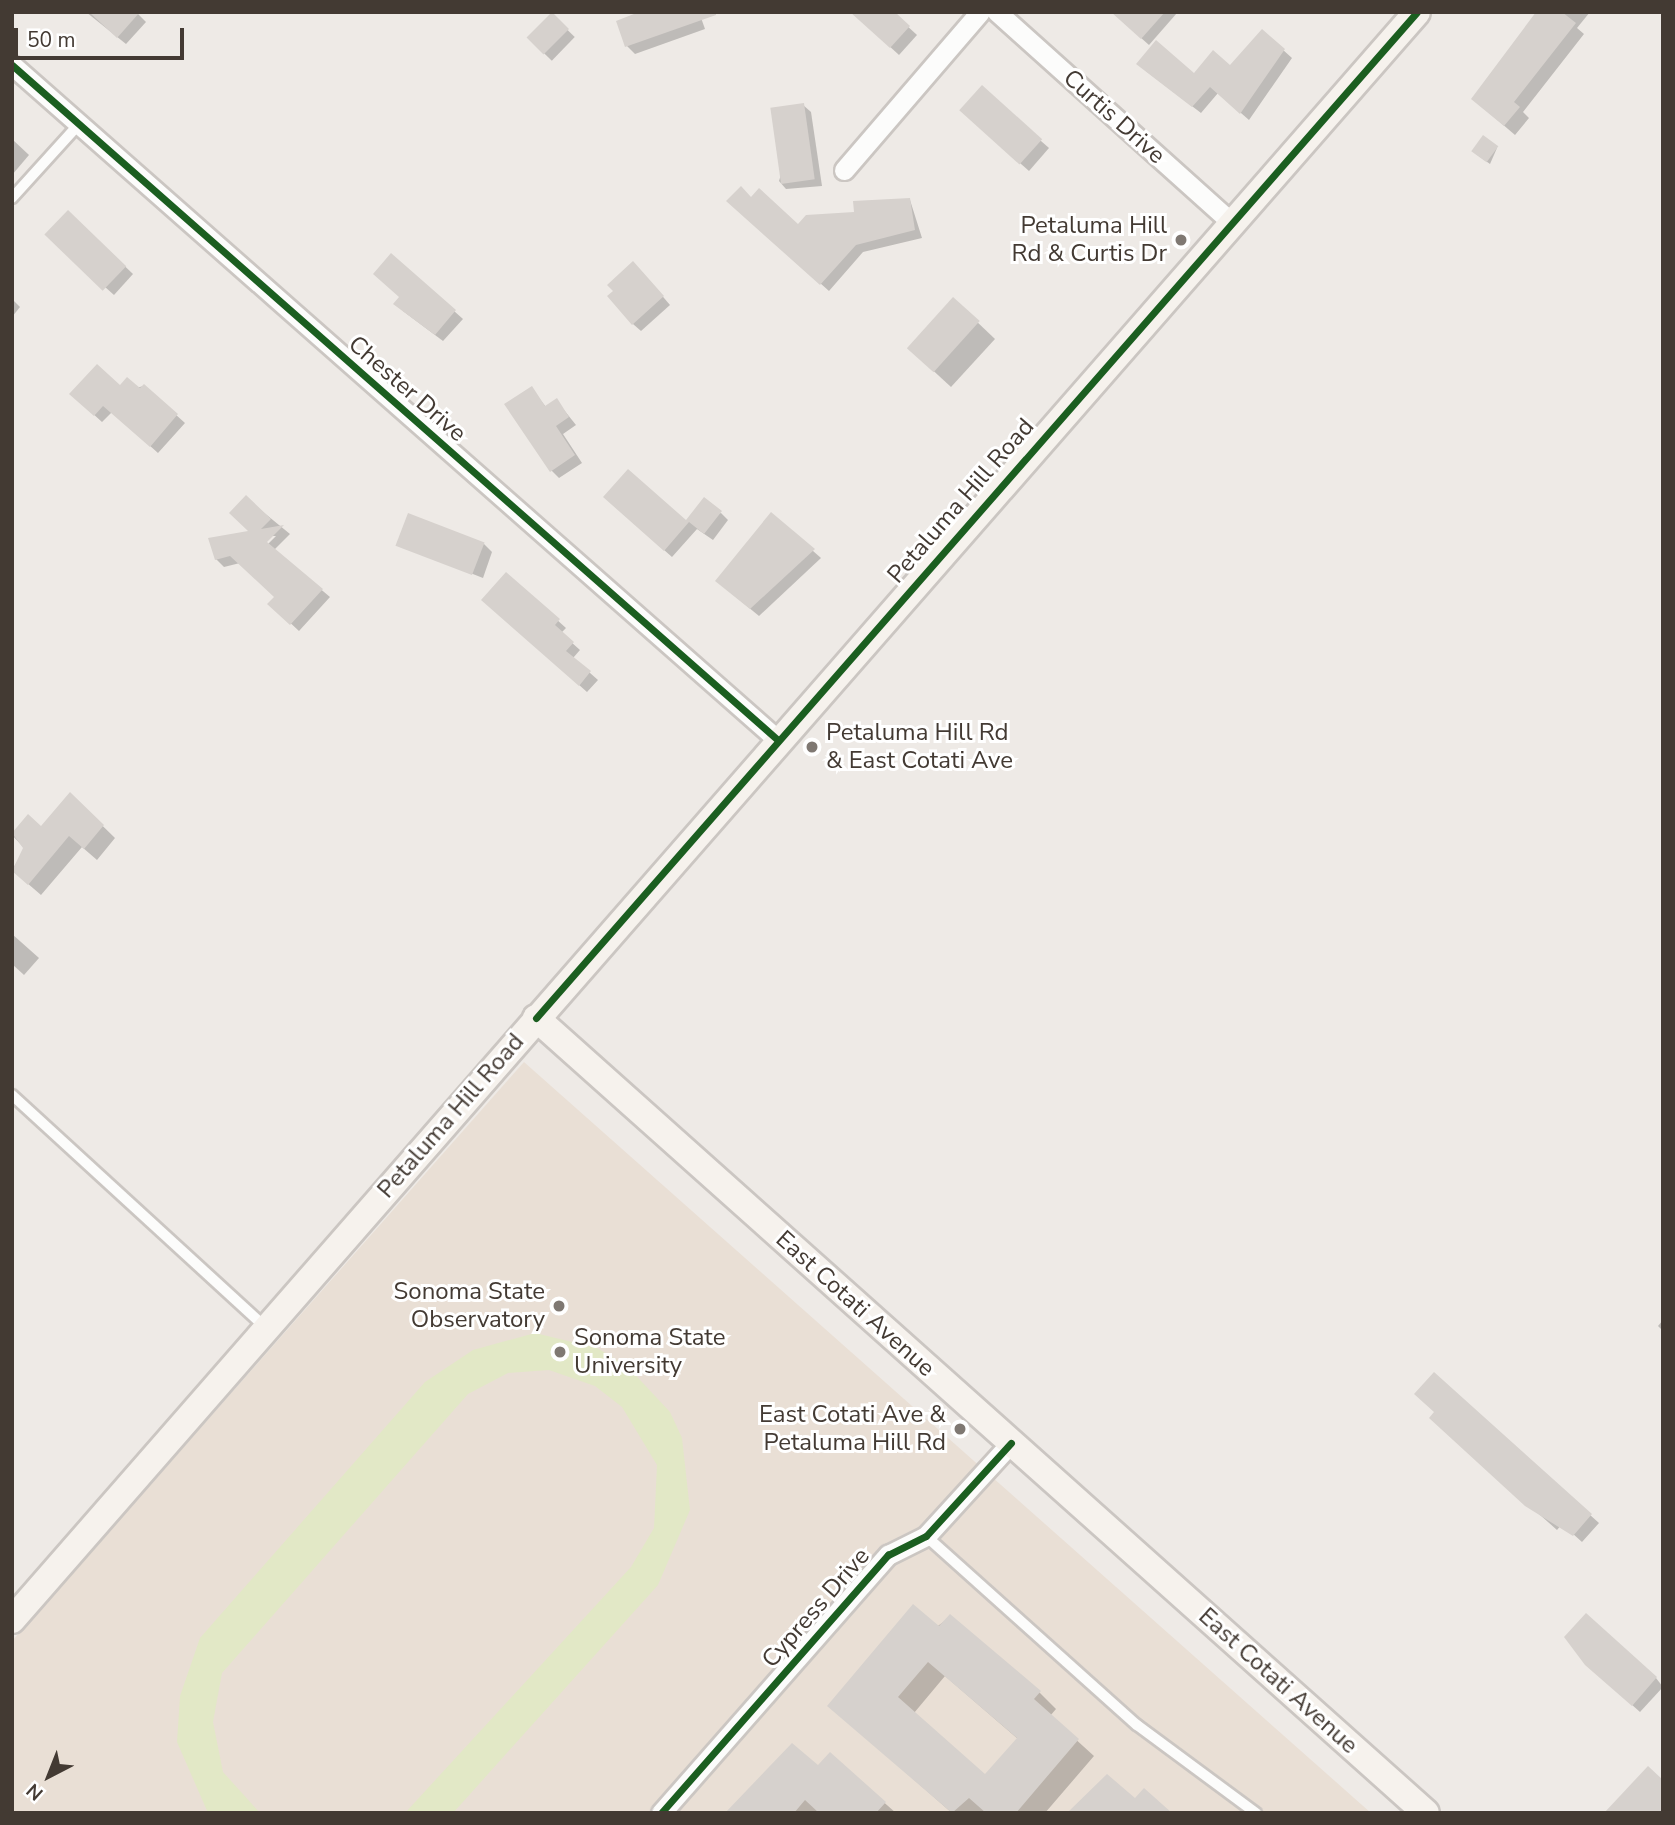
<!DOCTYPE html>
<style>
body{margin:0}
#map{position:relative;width:1675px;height:1825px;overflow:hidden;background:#eeeae6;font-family:"Nunito Sans",sans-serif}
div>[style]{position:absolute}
.education>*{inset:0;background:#e9dfd5}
.green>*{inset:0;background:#e2e8c6}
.shadow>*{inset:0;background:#0003;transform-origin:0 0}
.building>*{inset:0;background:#d6d1cd;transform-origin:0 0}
.roads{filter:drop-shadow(2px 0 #cbc6c2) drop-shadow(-2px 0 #cbc6c2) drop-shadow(0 2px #cbc6c2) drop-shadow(0 -2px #cbc6c2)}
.lane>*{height:10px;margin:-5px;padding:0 5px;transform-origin:5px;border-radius:5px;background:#fcfcfb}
.street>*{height:19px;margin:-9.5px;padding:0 9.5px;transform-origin:9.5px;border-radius:9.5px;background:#fcfcfb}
.secondary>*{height:26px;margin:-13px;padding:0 13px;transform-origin:13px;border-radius:13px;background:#f6f2ed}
.cycleway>*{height:7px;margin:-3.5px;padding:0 3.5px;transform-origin:3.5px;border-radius:3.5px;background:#1b5e20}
.dots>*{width:19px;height:19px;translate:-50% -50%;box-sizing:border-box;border:4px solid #fff;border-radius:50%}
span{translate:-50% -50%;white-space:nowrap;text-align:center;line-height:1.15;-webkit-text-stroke:6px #fff;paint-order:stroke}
.street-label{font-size:24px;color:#433a33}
.poi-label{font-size:24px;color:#433a33}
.right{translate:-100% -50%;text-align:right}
.left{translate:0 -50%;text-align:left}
.frame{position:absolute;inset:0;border:14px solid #433a33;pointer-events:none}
.north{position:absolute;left:14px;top:1741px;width:70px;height:70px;-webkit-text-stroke:5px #fff;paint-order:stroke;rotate:222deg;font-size:19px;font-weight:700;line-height:28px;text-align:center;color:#433a33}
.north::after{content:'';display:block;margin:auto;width:24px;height:32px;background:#433a33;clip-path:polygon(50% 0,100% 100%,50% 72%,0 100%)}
.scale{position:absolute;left:14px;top:28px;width:170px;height:32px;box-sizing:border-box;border:4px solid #433a33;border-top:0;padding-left:9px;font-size:21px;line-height:24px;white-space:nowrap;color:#433a33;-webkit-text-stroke:5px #fff;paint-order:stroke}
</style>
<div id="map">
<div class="education">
<div style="clip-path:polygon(524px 1062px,1371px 1813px,12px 1813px,12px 1641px)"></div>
</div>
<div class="green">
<div style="clip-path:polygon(535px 1333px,597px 1348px,627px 1366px,670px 1412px,682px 1438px,690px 1510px,658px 1585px,453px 1813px,405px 1813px,631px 1567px,654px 1528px,657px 1465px,622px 1407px,595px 1386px,549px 1370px,508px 1373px,468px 1394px,222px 1673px,213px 1722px,223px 1772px,260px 1813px,208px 1813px,177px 1742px,180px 1696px,200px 1638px,425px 1382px,473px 1350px)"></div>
</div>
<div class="shadow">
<div style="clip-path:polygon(86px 12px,136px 12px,146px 22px,126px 44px)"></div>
<div style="clip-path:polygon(636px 12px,699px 12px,705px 29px,635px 54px,627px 46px)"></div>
<div style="clip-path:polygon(852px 12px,892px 12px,917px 35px,899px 55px)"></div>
<div style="clip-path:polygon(1112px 12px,1176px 12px,1177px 13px,1149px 45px)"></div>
<div style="clip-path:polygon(1539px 12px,1590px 12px,1577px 28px,1584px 34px,1523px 112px,1529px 118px,1515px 135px,1473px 99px)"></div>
<div style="left:551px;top:14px;width:33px;height:33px;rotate:44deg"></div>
<div style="clip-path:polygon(1262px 31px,1292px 58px,1249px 120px,1218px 93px,1201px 113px,1146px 71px,1194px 75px,1230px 67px)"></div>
<div style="clip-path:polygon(803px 105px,811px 112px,822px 186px,786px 189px,779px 181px)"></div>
<div style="clip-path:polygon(969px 118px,1041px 141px,1049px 148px,1029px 171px)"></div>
<div style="clip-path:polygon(12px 139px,29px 155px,12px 175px)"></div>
<div style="clip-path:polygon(1497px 148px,1490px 164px,1476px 154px)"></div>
<div style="clip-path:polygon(751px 199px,799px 227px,910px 200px,922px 238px,863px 252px,829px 291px,736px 208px)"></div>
<div style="clip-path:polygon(68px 212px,133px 274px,114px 295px,55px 242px)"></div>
<div style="clip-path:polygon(391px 255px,463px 319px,443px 341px,403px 311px)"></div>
<div style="clip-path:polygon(641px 271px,670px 305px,641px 331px,633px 324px)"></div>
<div style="clip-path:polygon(12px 299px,20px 307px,12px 317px)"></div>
<div style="clip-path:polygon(953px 299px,995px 339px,951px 387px,926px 364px)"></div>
<div style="clip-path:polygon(144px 386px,185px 423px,158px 453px,112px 412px,102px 422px,79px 401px)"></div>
<div style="clip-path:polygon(531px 388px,546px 407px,556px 400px,576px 425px,563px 434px,582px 463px,559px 478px,551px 470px)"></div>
<div style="clip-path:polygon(evenodd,246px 498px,290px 534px,274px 550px,330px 597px,299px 631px,270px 604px,276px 597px,240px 563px,224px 567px,216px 559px,252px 533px,246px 498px,271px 536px,276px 536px,262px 550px,260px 547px,271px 536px)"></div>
<div style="clip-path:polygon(613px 505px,687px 522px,721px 513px,728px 520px,713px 540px,697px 529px,672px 557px)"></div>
<div style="clip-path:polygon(771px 514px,821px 558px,759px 616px,725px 588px)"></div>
<div style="clip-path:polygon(484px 544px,492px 552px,483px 578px,399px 545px)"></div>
<div style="clip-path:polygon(506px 574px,566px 628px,561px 633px,580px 650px,573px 658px,598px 680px,587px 692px,491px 607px)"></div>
<div style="clip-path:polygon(70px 794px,115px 838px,97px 860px,82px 847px,41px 895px,12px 870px,25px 849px,12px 835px,28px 816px,42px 828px)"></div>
<div style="clip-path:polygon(12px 934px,39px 958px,24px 975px,12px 964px)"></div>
<div style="clip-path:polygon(1663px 1320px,1663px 1331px,1658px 1326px)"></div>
<div style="clip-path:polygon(1434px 1375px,1599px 1523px,1582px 1542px,1562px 1524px,1557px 1530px,1439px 1425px)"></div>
<div style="clip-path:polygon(evenodd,950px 1617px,1040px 1693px,1056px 1709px,1050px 1716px,1094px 1756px,1045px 1813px,952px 1813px,830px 1706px,950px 1617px,945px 1676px,1018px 1739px,985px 1776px,914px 1713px,945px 1676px)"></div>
<div style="clip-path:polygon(1595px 1672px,1656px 1678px,1663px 1687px,1640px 1712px)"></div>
<div style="clip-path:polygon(830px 1755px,896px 1813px,728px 1813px,818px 1768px)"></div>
</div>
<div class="building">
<div style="clip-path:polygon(89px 12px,140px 12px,117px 38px)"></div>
<div style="left:552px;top:12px;width:24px;height:36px;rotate:45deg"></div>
<div style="clip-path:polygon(639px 12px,716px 12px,716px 15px,625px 47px,616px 21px)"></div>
<div style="clip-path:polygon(850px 12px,895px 12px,910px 26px,890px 48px)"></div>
<div style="clip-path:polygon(1111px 12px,1165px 12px,1141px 39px)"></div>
<div style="clip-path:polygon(1536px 12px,1562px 12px,1576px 23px,1514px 102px,1520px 107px,1504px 126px,1471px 99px)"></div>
<div style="clip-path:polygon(1262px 29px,1285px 49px,1240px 114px,1210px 87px,1192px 107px,1136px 64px,1156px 40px,1194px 73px,1213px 50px,1230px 65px)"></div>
<div style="left:982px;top:85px;width:81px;height:34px;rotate:42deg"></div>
<div style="left:804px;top:103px;width:77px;height:34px;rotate:82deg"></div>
<div style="left:1483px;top:135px;width:19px;height:20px;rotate:36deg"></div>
<div style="clip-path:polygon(741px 186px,751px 197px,759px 188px,798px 224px,806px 215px,854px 212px,853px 201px,910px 198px,915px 230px,856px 245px,820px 285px,726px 201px)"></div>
<div style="left:68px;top:210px;width:81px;height:34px;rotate:44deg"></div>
<div style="clip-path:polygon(391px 253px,456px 310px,435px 335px,393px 304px,399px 297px,373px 274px)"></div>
<div style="clip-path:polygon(633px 261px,664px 296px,632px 325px,607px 296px,613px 291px,607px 285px)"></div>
<div style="left:953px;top:297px;width:36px;height:69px;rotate:42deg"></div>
<div style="clip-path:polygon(97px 364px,120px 385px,127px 377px,140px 388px,144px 384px,178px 414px,150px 447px,103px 406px,94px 416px,69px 394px)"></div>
<div style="clip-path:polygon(532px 386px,545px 406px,557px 398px,569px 417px,556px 426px,575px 455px,550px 472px,504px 404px)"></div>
<div style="clip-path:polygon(628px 469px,686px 520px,704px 497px,722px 511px,704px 534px,689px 522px,664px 551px,603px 497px)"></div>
<div style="clip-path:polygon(246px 495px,271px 519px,261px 529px,284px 525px,267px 542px,323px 589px,290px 625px,267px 604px,274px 597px,230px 556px,215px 560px,208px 538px,248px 531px,229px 513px)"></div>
<div style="clip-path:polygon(771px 512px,815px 549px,750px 609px,715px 581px)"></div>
<div style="left:408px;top:513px;width:82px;height:35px;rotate:21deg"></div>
<div style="clip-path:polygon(506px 572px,560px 619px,555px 625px,574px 642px,566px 651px,591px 671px,579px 686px,481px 600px)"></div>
<div style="clip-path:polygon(70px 792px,104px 825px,84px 849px,69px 836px,28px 885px,12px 871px,23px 848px,12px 833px,28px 814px,41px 826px)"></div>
<div style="clip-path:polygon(1434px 1372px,1592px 1514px,1573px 1536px,1525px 1506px,1429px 1418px,1434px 1412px,1414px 1394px)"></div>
<div style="clip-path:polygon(evenodd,913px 1604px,939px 1626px,950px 1614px,1041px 1691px,1034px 1699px,1079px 1739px,1016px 1813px,986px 1813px,969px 1798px,952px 1813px,827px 1706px,913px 1604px,928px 1662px,1017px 1738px,985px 1774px,898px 1697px,928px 1662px)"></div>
<div style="clip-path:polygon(1586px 1613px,1657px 1677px,1632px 1706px,1585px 1665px,1564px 1637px)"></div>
<div style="clip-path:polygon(792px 1743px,818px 1765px,830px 1752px,886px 1802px,876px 1813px,819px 1813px,805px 1800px,794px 1813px,725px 1813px)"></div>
<div style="clip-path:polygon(1648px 1766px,1663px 1780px,1663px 1813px,1604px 1813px)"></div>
<div style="clip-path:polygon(1107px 1774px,1135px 1798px,1144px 1788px,1172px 1813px,1067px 1813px)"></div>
</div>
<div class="roads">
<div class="lane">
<div style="left:12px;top:198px;width:100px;rotate:-47.8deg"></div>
<div style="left:12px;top:1095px;width:345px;rotate:42.5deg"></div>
<div style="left:926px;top:1536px;width:283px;rotate:41.9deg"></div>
<div style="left:1137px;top:1725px;width:148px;rotate:36.5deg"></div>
</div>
<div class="street">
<div style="left:997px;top:12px;width:314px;rotate:41.9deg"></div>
<div style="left:12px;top:65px;width:1021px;rotate:41.39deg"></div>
<div style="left:844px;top:170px;width:208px;rotate:-49.3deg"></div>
<div style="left:661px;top:1813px;width:344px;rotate:-48.7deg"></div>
<div style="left:888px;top:1555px;width:42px;rotate:-26.6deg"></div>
<div style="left:926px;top:1536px;width:126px;rotate:-47.6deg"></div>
</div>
<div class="secondary">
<div style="left:536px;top:1018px;width:1193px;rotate:41.77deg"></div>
<div style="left:12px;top:1620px;width:2135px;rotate:-48.85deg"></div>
</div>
</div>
<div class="cycleway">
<div style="left:12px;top:65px;width:1021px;rotate:41.39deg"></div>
<div style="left:536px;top:1018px;width:1337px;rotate:-48.79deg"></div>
<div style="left:661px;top:1813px;width:344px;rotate:-48.7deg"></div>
<div style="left:888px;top:1555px;width:42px;rotate:-26.6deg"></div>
<div style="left:926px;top:1536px;width:126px;rotate:-47.6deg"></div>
</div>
<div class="dots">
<div style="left:1181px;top:240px;background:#7f7872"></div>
<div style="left:812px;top:747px;background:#7f7872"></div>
<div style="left:559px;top:1306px;background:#7f7872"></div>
<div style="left:560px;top:1352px;background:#7f7872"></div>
<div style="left:960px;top:1429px;background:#7f7872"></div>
</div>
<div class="street-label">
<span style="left:1114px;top:117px;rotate:42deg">Curtis Drive</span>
<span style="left:407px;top:389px;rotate:41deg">Chester Drive</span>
<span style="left:961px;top:501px;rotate:-49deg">Petaluma Hill Road</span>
<span style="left:451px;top:1116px;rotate:-49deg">Petaluma Hill Road</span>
<span style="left:855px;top:1304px;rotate:42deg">East Cotati Avenue</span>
<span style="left:816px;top:1608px;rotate:-49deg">Cypress Drive</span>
<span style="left:1278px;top:1681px;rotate:42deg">East Cotati Avenue</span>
</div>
<div class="poi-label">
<span class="right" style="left:1167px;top:240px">Petaluma Hill<br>Rd &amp; Curtis Dr</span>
<span class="left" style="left:826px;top:747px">Petaluma Hill Rd<br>&amp; East Cotati Ave</span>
<span class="right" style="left:545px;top:1306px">Sonoma State<br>Observatory</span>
<span class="left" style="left:574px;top:1352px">Sonoma State<br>University</span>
<span class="right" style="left:946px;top:1429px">East Cotati Ave &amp;<br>Petaluma Hill Rd</span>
</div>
<div class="frame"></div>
<div class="north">N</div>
<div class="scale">50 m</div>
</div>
